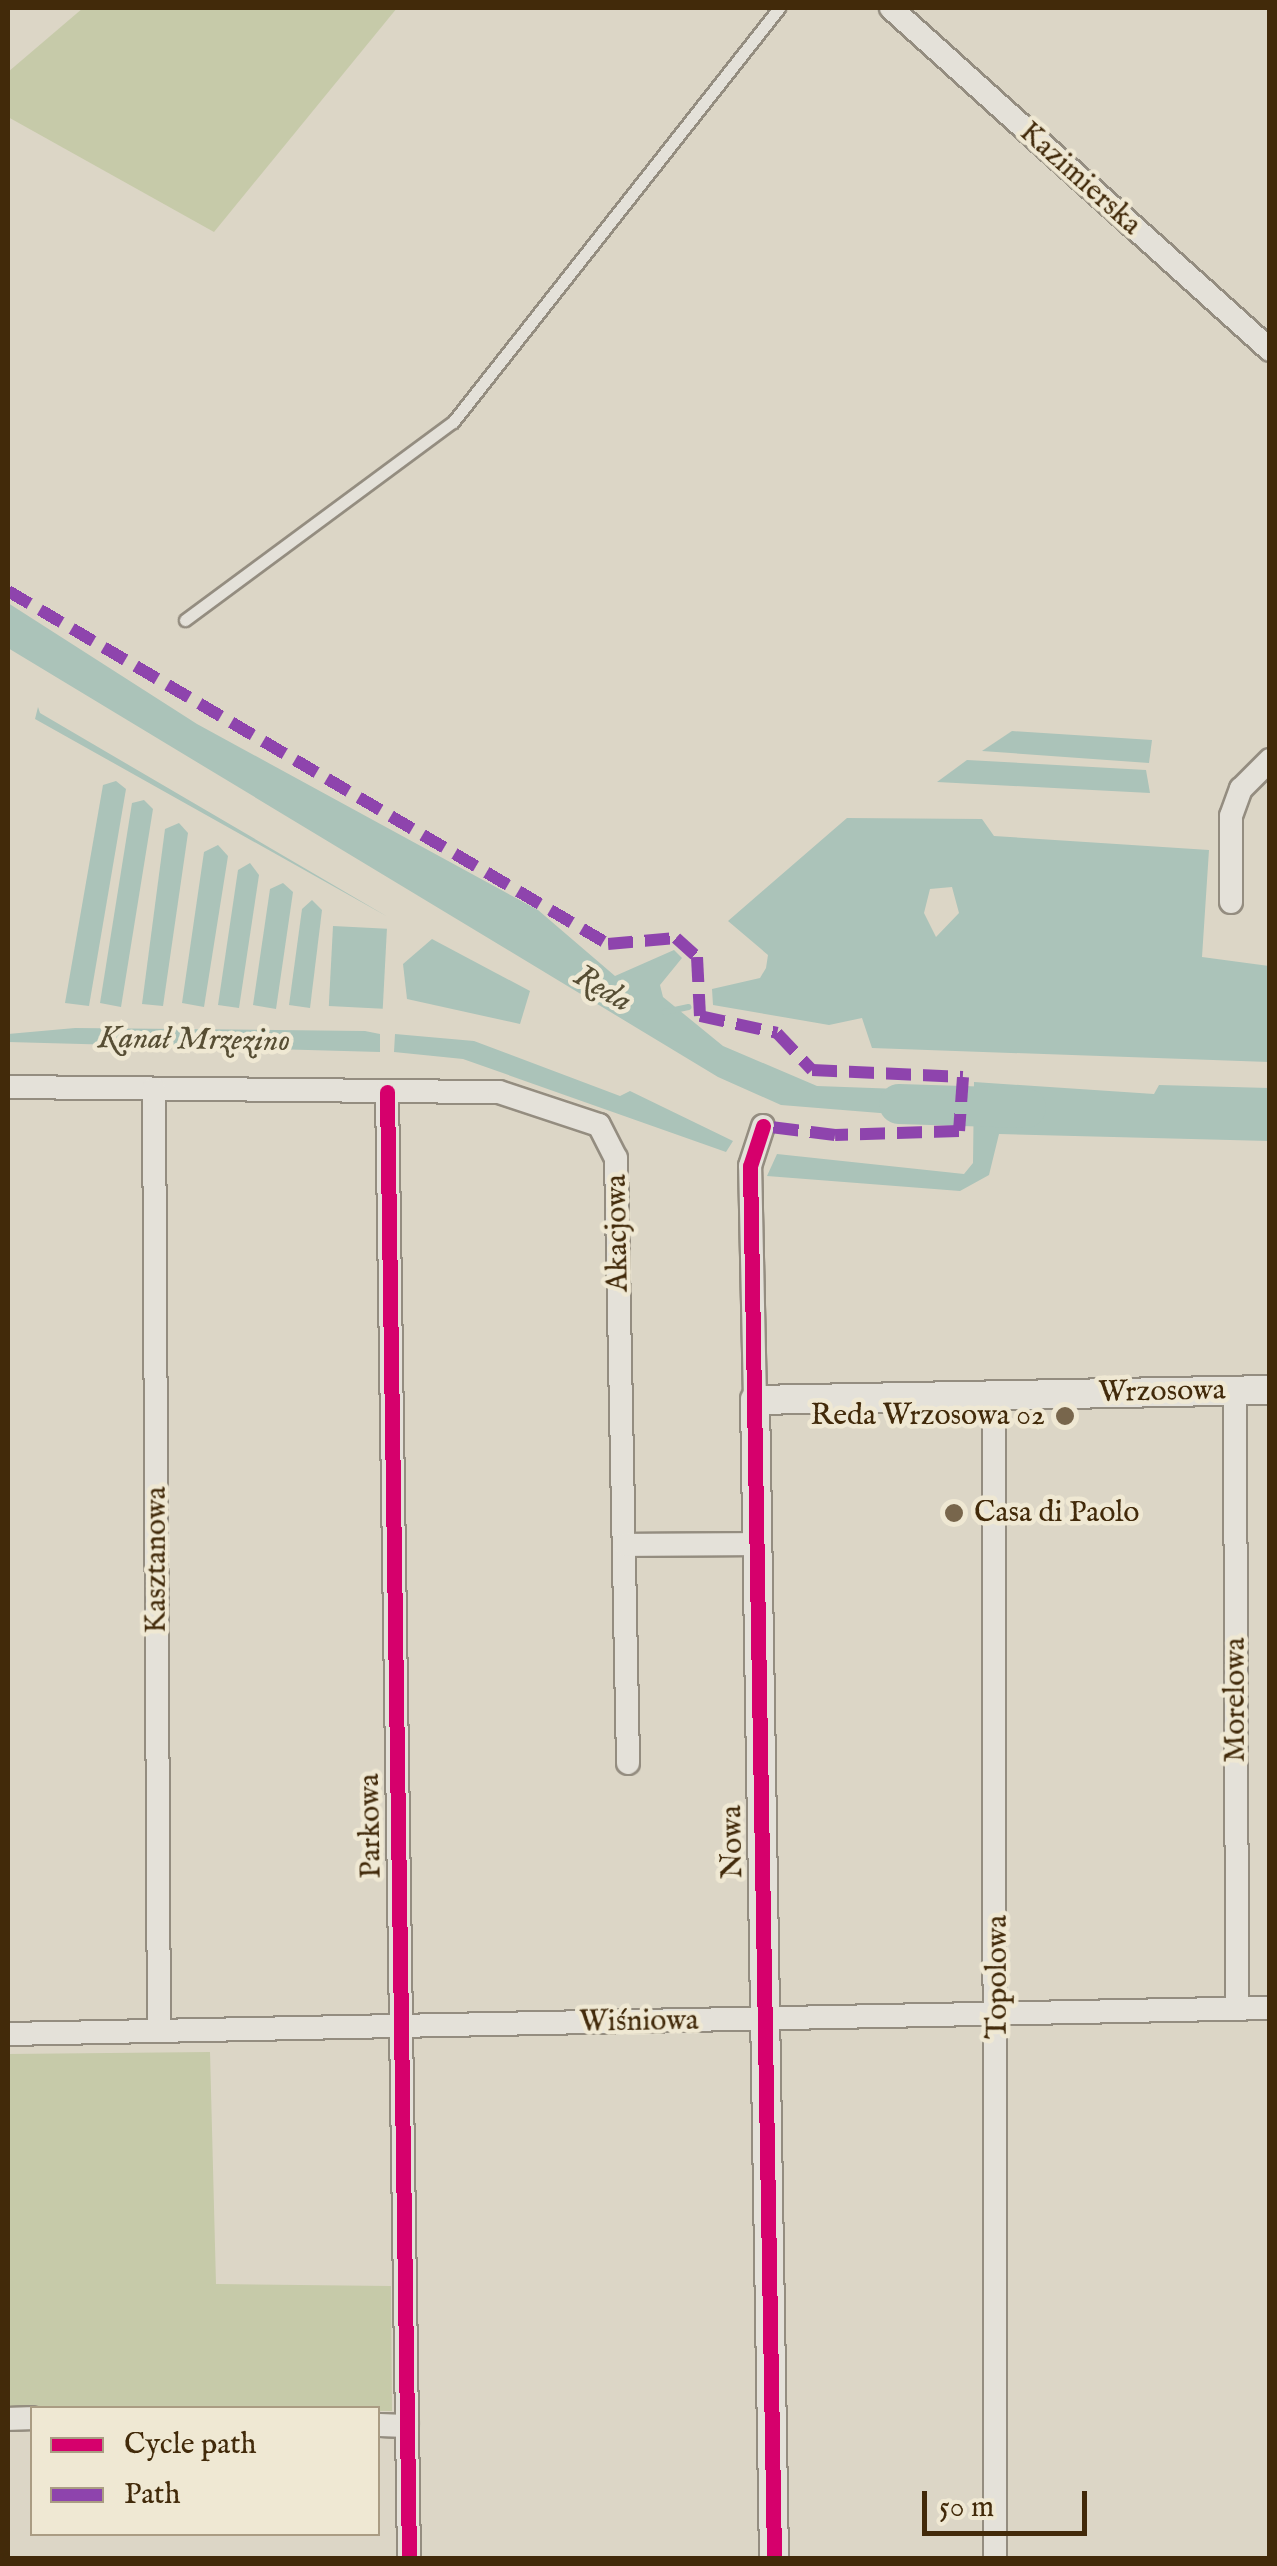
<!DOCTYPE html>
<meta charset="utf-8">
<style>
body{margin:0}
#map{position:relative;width:1277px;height:2566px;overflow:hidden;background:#dcd6c6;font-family:"IM FELL English",serif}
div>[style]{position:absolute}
.green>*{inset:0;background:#c6caa9}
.water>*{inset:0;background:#abc3b9;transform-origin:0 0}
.stream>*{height:6px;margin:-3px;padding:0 3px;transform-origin:3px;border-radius:3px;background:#abc3b9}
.river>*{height:40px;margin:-20px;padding:0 20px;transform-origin:20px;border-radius:20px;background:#abc3b9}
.roads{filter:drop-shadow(2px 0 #948d80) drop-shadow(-2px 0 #948d80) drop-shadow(0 2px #948d80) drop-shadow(0 -2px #948d80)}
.service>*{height:11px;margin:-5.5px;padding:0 5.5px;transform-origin:5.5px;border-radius:5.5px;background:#e4e1d9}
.minor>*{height:22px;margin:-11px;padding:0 11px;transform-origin:11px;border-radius:11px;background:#e4e1d9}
.tertiary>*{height:28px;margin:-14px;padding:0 14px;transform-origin:14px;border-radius:14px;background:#e4e1d9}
.quiet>*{height:12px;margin-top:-6px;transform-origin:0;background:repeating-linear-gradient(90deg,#8e44ad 0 25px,transparent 0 37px)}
.cycleway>*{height:15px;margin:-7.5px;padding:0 7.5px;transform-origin:7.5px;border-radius:7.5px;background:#d6006c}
.dots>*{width:28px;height:28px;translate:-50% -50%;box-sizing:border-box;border:5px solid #efe8d3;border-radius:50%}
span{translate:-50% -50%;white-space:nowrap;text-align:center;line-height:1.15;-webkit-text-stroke:9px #efe8d3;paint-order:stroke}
.street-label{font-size:30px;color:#422a0a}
.poi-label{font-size:30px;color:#422a0a}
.right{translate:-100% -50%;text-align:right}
.left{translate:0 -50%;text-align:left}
.water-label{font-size:32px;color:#574e34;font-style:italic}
.frame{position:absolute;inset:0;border:10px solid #422a0a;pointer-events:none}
.legend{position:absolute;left:30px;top:2406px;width:350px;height:130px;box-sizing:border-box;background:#efe8d3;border:2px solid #aa9c83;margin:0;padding:12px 18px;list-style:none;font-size:30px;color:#422a0a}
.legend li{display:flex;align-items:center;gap:20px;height:50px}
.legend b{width:50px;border:2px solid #aa9c83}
.scale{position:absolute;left:922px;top:2491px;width:165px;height:45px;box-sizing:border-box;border:5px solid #422a0a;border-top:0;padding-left:12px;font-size:30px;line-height:35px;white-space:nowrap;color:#422a0a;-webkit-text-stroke:8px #efe8d3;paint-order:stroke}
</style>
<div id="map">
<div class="green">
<div style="clip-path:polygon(83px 8px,397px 8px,214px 232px,8px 117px,8px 72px)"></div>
<div style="clip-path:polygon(210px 2052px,216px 2284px,391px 2286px,392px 2411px,32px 2408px,8px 2416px,8px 2054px)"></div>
</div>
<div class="water">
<div style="clip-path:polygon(8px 603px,197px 724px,538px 910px,615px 976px,674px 950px,682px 958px,660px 985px,663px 997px,723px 1046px,817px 1086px,954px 1091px,954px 1119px,781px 1105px,718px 1077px,8px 648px)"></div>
<div style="clip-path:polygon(38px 707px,40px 713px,388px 917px,35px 719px)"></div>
<div style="clip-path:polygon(1012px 731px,1152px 740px,1149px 763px,982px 751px)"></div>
<div style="clip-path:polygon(967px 760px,1146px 770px,1150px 793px,937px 782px)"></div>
<div style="clip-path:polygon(116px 781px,126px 789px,89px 1006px,65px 1003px,103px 785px)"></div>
<div style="clip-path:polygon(144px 800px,153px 809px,121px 1007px,100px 1003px,132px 803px)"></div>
<div style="clip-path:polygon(evenodd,847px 818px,982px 819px,994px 836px,1209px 850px,1202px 957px,1269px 966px,1269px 1062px,872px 1048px,862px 1018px,829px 1025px,713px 1005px,712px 989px,760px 978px,766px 968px,768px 955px,728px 921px,847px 818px,952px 887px,959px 913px,936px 937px,924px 913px,930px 889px,952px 887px)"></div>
<div style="clip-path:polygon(179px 823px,188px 833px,163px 1006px,142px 1004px,165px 829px)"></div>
<div style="clip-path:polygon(218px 845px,228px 856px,204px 1007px,182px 1003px,204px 852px)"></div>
<div style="clip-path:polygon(250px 863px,259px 875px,239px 1008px,218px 1005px,238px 870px)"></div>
<div style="clip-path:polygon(283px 883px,293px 892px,276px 1009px,253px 1005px,270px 889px)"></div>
<div style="clip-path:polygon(312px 900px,322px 910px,310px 1008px,289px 1005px,302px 909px)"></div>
<div style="left:333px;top:926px;width:54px;height:80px;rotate:3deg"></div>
<div style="clip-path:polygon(432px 939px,530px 991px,520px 1024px,407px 999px,403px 964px)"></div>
<div style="clip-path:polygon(75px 1028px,365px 1031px,380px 1034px,380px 1052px,8px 1042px,8px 1034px)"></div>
<div style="clip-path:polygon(395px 1034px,474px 1041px,620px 1096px,630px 1091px,733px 1141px,726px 1152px,463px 1059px,394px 1052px)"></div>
<div style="clip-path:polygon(974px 1082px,1154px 1094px,1159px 1085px,1269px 1088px,1269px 1141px,999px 1134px,989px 1175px,960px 1191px,767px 1176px,777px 1154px,964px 1174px,973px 1163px)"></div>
</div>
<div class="stream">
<div style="left:665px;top:1012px;width:24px;rotate:-12deg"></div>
</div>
<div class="river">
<div style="left:899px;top:1104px;width:127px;rotate:1.8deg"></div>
</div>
<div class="roads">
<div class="service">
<div style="left:185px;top:620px;width:333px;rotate:-36.5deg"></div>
<div style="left:453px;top:422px;width:527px;rotate:-51.78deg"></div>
</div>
<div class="minor">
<div style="left:891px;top:8px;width:510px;rotate:42.06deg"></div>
<div style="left:1231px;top:902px;width:86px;rotate:-90deg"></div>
<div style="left:1231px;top:816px;width:29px;rotate:-70deg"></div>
<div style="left:1241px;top:789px;width:41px;rotate:-45deg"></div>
<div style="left:8px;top:1087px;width:491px;rotate:0.6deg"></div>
<div style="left:499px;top:1092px;width:105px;rotate:18.3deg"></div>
<div style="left:599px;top:1125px;width:37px;rotate:63deg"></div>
<div style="left:616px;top:1158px;width:605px;rotate:88.86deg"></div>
<div style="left:154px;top:1089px;width:941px;rotate:89.7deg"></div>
<div style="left:387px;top:1092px;width:1466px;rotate:89.14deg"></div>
<div style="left:1235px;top:1390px;width:619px;rotate:89.81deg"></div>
<div style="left:994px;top:1395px;width:1163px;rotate:89.95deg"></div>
<div style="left:755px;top:1400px;width:234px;rotate:-91.2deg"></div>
<div style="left:750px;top:1166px;width:42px;rotate:-72deg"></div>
<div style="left:625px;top:1545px;width:129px;rotate:-0.4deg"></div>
<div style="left:8px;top:2034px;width:1262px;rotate:-1.18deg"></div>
<div style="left:8px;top:2419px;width:24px;rotate:-2deg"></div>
<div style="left:378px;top:2425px;width:29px;rotate:2deg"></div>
</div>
<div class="tertiary">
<div style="left:774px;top:2558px;width:1158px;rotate:-90.94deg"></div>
<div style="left:755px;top:1400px;width:515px;rotate:-1.11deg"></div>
</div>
</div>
<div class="quiet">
<div style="left:8px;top:591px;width:696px;rotate:30.47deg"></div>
<div style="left:608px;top:944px;width:68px;rotate:-5deg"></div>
<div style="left:676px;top:938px;width:28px;rotate:42deg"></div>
<div style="left:697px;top:957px;width:59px;rotate:87.1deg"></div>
<div style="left:700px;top:1016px;width:79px;rotate:12.4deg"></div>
<div style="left:777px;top:1033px;width:51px;rotate:46.6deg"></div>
<div style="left:812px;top:1070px;width:151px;rotate:2.7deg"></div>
<div style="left:963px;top:1077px;width:54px;rotate:94.2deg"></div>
<div style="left:959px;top:1131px;width:124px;rotate:178.2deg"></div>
<div style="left:835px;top:1135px;width:73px;rotate:-172.9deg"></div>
</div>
<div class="cycleway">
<div style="left:387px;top:1092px;width:1466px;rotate:89.14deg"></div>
<div style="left:763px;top:1126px;width:42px;rotate:108deg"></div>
<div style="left:750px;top:1166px;width:1392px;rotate:89.01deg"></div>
</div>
<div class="dots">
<div style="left:1065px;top:1416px;background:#78664c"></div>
<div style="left:954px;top:1513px;background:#78664c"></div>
</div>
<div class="street-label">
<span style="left:1080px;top:179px;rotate:42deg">Kazimierska</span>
<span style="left:618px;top:1233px;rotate:-91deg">Akacjowa</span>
<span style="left:1162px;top:1392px;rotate:-1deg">Wrzosowa</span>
<span style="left:157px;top:1560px;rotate:-90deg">Kasztanowa</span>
<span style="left:1236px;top:1700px;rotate:-90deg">Morelowa</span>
<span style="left:371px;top:1826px;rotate:-91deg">Parkowa</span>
<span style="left:733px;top:1842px;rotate:-91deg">Nowa</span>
<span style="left:998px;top:1977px;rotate:-90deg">Topolowa</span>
<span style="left:639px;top:2022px;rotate:-1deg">Wiśniowa</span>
</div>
<div class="poi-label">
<span class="right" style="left:1045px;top:1416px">Reda Wrzosowa 02</span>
<span class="left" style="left:974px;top:1513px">Casa di Paolo</span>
</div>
<div class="water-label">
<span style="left:602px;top:990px;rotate:31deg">Reda</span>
<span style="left:194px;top:1041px;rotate:1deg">Kanał Mrzezino</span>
</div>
<div class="frame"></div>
<ul class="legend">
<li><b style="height:12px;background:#d6006c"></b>Cycle path</li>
<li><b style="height:12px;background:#8e44ad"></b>Path</li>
</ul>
<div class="scale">50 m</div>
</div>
